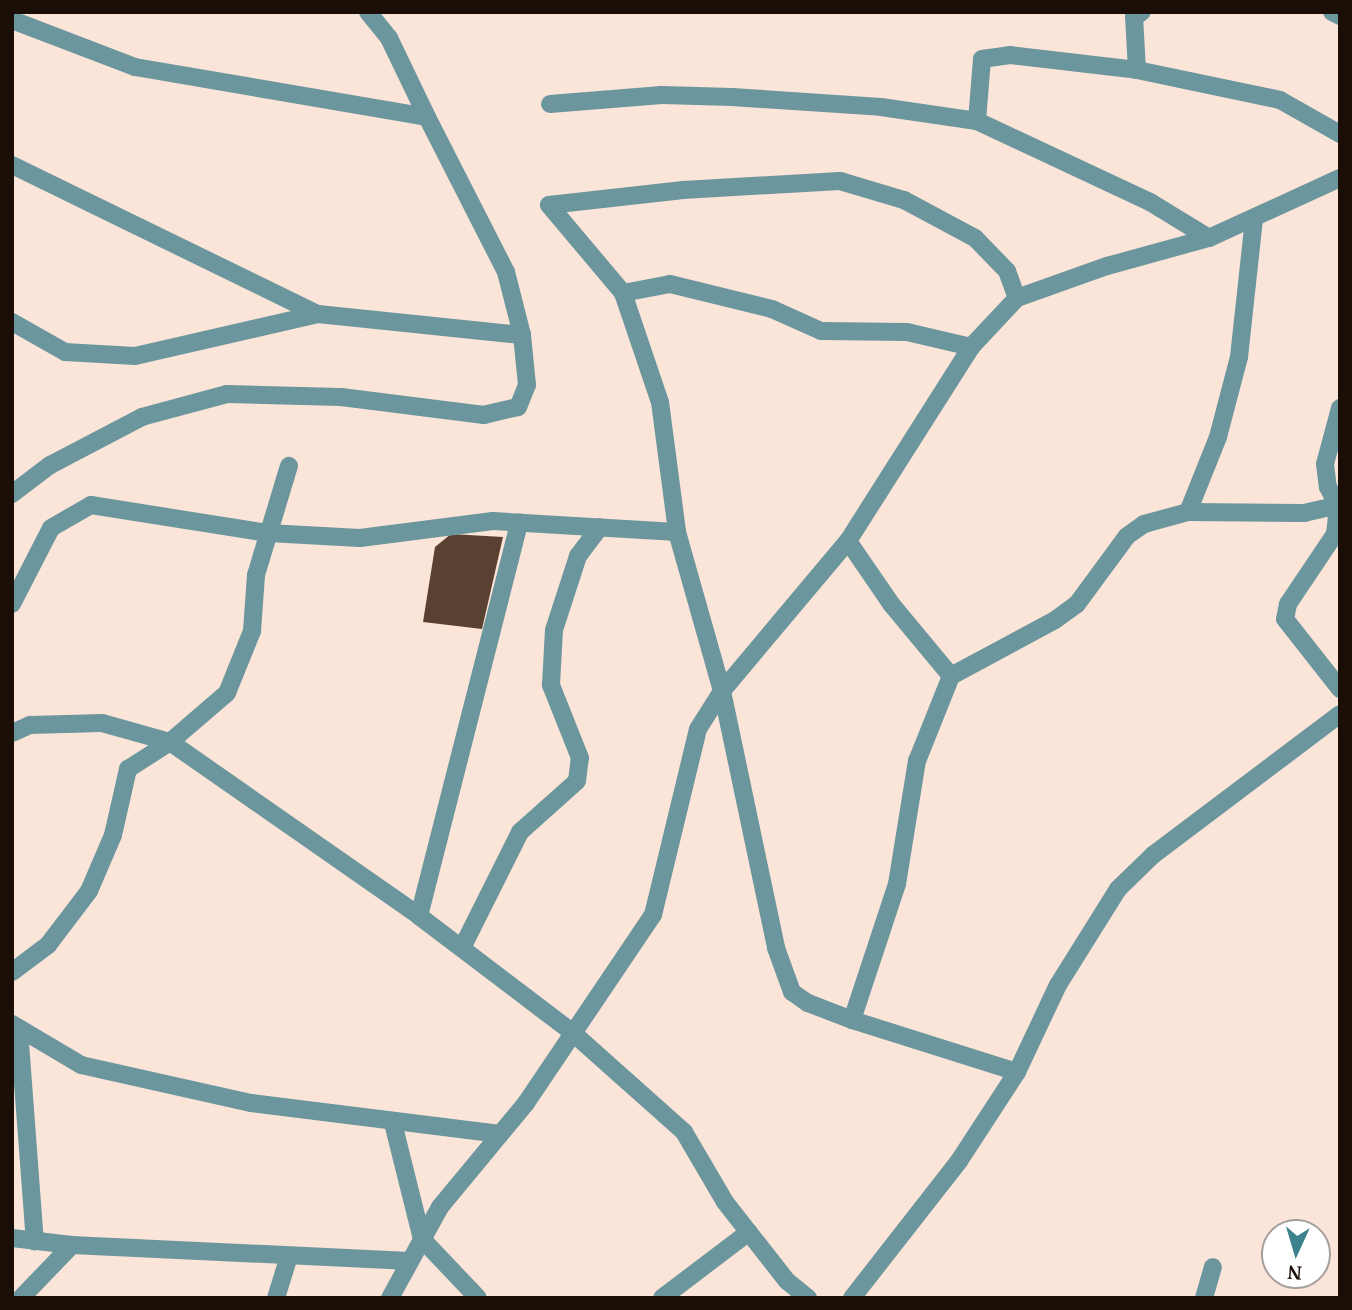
<!DOCTYPE html>
<style>
body{margin:0}
#map{position:relative;width:1352px;height:1310px;overflow:hidden;background:#fbe5d8;font-family:"PT Serif",serif}
div>[style]{position:absolute}
.building>*{inset:0;background:#5a4030}
.minor>*{height:18px;margin:-9px;padding:0 9px;transform-origin:9px;border-radius:9px;background:#6c969d}
span{translate:-50% -50%;white-space:nowrap;text-align:center;line-height:1.15;-webkit-text-stroke:7px #fff;paint-order:stroke}
.frame{position:absolute;inset:0;border:14px solid #1a0e07;pointer-events:none}
.north{position:absolute;left:1261px;top:1219px;width:70px;height:70px;box-sizing:border-box;background:#fff;border:2px solid #a39f9c;border-radius:50%;rotate:184deg;font-size:19px;font-weight:700;line-height:28px;text-align:center;color:#1a0e07}
.north::after{content:'';display:block;margin:auto;width:24px;height:32px;background:#3c828d;clip-path:polygon(50% 0,100% 100%,50% 72%,0 100%)}
</style>
<div id="map">
<div class="building">
<div style="clip-path:polygon(451px 534px,503px 537px,482px 629px,423px 622px,435px 547px)"></div>
</div>
<div class="minor">
<div style="left:368px;top:12px;width:33px;rotate:51deg"></div>
<div style="left:389px;top:38px;width:88px;rotate:64.3deg"></div>
<div style="left:1332px;top:12px;width:9px;rotate:27deg"></div>
<div style="left:12px;top:20px;width:132px;rotate:20.9deg"></div>
<div style="left:135px;top:67px;width:296px;rotate:9.7deg"></div>
<div style="left:427px;top:117px;width:174px;rotate:63deg"></div>
<div style="left:506px;top:272px;width:65px;rotate:75.7deg"></div>
<div style="left:522px;top:335px;width:50px;rotate:84.3deg"></div>
<div style="left:527px;top:385px;width:24px;rotate:112deg"></div>
<div style="left:518px;top:407px;width:35px;rotate:167deg"></div>
<div style="left:484px;top:415px;width:144px;rotate:-172.8deg"></div>
<div style="left:341px;top:397px;width:114px;rotate:-178.5deg"></div>
<div style="left:227px;top:394px;width:88px;rotate:164.9deg"></div>
<div style="left:142px;top:417px;width:104px;rotate:152.4deg"></div>
<div style="left:50px;top:465px;width:48px;rotate:142.7deg"></div>
<div style="left:1137px;top:70px;width:53px;rotate:-93.2deg"></div>
<div style="left:1134px;top:17px;width:9px;rotate:-32deg"></div>
<div style="left:550px;top:104px;width:112px;rotate:-4.6deg"></div>
<div style="left:662px;top:95px;width:70px;rotate:1.6deg"></div>
<div style="left:732px;top:97px;width:149px;rotate:3.8deg"></div>
<div style="left:881px;top:107px;width:97px;rotate:8.3deg"></div>
<div style="left:977px;top:121px;width:191px;rotate:25.1deg"></div>
<div style="left:1150px;top:202px;width:69px;rotate:31.4deg"></div>
<div style="left:977px;top:121px;width:62px;rotate:-85.4deg"></div>
<div style="left:982px;top:59px;width:28px;rotate:-8deg"></div>
<div style="left:1010px;top:55px;width:128px;rotate:6.7deg"></div>
<div style="left:1137px;top:70px;width:146px;rotate:11.8deg"></div>
<div style="left:1280px;top:100px;width:69px;rotate:29.5deg"></div>
<div style="left:12px;top:165px;width:340px;rotate:26deg"></div>
<div style="left:549px;top:205px;width:115px;rotate:49.9deg"></div>
<div style="left:623px;top:293px;width:115px;rotate:71.3deg"></div>
<div style="left:660px;top:402px;width:131px;rotate:82.5deg"></div>
<div style="left:677px;top:532px;width:165px;rotate:74.2deg"></div>
<div style="left:722px;top:691px;width:263px;rotate:78.1deg"></div>
<div style="left:776px;top:948px;width:47px;rotate:70deg"></div>
<div style="left:792px;top:992px;width:19px;rotate:35deg"></div>
<div style="left:808px;top:1003px;width:47px;rotate:21.1deg"></div>
<div style="left:852px;top:1020px;width:173px;rotate:17.5deg"></div>
<div style="left:549px;top:205px;width:135px;rotate:-6.4deg"></div>
<div style="left:683px;top:190px;width:157px;rotate:-3.3deg"></div>
<div style="left:840px;top:181px;width:67px;rotate:16.5deg"></div>
<div style="left:904px;top:200px;width:81px;rotate:28.2deg"></div>
<div style="left:975px;top:238px;width:46px;rotate:45.9deg"></div>
<div style="left:1007px;top:271px;width:29px;rotate:70deg"></div>
<div style="left:623px;top:293px;width:48px;rotate:-10.8deg"></div>
<div style="left:670px;top:284px;width:105px;rotate:13.8deg"></div>
<div style="left:772px;top:309px;width:54px;rotate:24.2deg"></div>
<div style="left:821px;top:331px;width:86px;rotate:0.7deg"></div>
<div style="left:907px;top:332px;width:66px;rotate:13.2deg"></div>
<div style="left:12px;top:322px;width:61px;rotate:29.5deg"></div>
<div style="left:65px;top:352px;width:70px;rotate:3.3deg"></div>
<div style="left:135px;top:356px;width:188px;rotate:-12.9deg"></div>
<div style="left:318px;top:314px;width:205px;rotate:5.9deg"></div>
<div style="left:1340px;top:408px;width:58px;rotate:105deg"></div>
<div style="left:1325px;top:464px;width:23px;rotate:83deg"></div>
<div style="left:1328px;top:487px;width:21px;rotate:62deg"></div>
<div style="left:1338px;top:506px;width:28px;rotate:96deg"></div>
<div style="left:1335px;top:534px;width:84px;rotate:123.9deg"></div>
<div style="left:1288px;top:604px;width:15px;rotate:101deg"></div>
<div style="left:1285px;top:619px;width:89px;rotate:51.8deg"></div>
<div style="left:1188px;top:512px;width:81px;rotate:-68.2deg"></div>
<div style="left:1218px;top:437px;width:83px;rotate:-75.3deg"></div>
<div style="left:1239px;top:357px;width:140px;rotate:-83.8deg"></div>
<div style="left:848px;top:541px;width:78px;rotate:55.5deg"></div>
<div style="left:892px;top:605px;width:92px;rotate:50.3deg"></div>
<div style="left:12px;top:604px;width:85px;rotate:-62.8deg"></div>
<div style="left:51px;top:528px;width:46px;rotate:-29.9deg"></div>
<div style="left:91px;top:505px;width:179px;rotate:9deg"></div>
<div style="left:268px;top:533px;width:92px;rotate:3.1deg"></div>
<div style="left:360px;top:538px;width:134px;rotate:-7.3deg"></div>
<div style="left:493px;top:521px;width:184px;rotate:3.4deg"></div>
<div style="left:12px;top:733px;width:20px;rotate:-24deg"></div>
<div style="left:30px;top:725px;width:72px;rotate:-1.6deg"></div>
<div style="left:102px;top:723px;width:71px;rotate:15.6deg"></div>
<div style="left:170px;top:742px;width:304px;rotate:34.9deg"></div>
<div style="left:419px;top:916px;width:193px;rotate:37.2deg"></div>
<div style="left:573px;top:1033px;width:149px;rotate:41.7deg"></div>
<div style="left:684px;top:1132px;width:81px;rotate:59.6deg"></div>
<div style="left:725px;top:1202px;width:100px;rotate:51.9deg"></div>
<div style="left:787px;top:1281px;width:27px;rotate:39deg"></div>
<div style="left:419px;top:916px;width:406px;rotate:-75.7deg"></div>
<div style="left:462px;top:948px;width:130px;rotate:-63.4deg"></div>
<div style="left:520px;top:832px;width:76px;rotate:-41.8deg"></div>
<div style="left:577px;top:781px;width:23px;rotate:-83deg"></div>
<div style="left:580px;top:758px;width:79px;rotate:-111.7deg"></div>
<div style="left:551px;top:685px;width:55px;rotate:-86.9deg"></div>
<div style="left:554px;top:630px;width:78px;rotate:-72deg"></div>
<div style="left:578px;top:556px;width:36px;rotate:-53deg"></div>
<div style="left:12px;top:972px;width:45px;rotate:-36.9deg"></div>
<div style="left:48px;top:945px;width:68px;rotate:-52.8deg"></div>
<div style="left:89px;top:891px;width:61px;rotate:-66.8deg"></div>
<div style="left:113px;top:835px;width:68px;rotate:-77.2deg"></div>
<div style="left:128px;top:769px;width:50px;rotate:-32.7deg"></div>
<div style="left:170px;top:742px;width:75px;rotate:-40.7deg"></div>
<div style="left:227px;top:693px;width:67px;rotate:-68deg"></div>
<div style="left:252px;top:631px;width:56px;rotate:-85.9deg"></div>
<div style="left:256px;top:575px;width:114px;rotate:-73.2deg"></div>
<div style="left:852px;top:1020px;width:143px;rotate:-71.7deg"></div>
<div style="left:897px;top:884px;width:125px;rotate:-80.8deg"></div>
<div style="left:917px;top:761px;width:92px;rotate:-68.2deg"></div>
<div style="left:951px;top:676px;width:118px;rotate:-28.3deg"></div>
<div style="left:1055px;top:620px;width:27px;rotate:-36deg"></div>
<div style="left:1077px;top:604px;width:84px;rotate:-53.7deg"></div>
<div style="left:1127px;top:536px;width:21px;rotate:-35deg"></div>
<div style="left:1144px;top:524px;width:46px;rotate:-15.3deg"></div>
<div style="left:1188px;top:512px;width:116px;rotate:0.5deg"></div>
<div style="left:1304px;top:513px;width:37px;rotate:-13deg"></div>
<div style="left:12px;top:1024px;width:80px;rotate:30.7deg"></div>
<div style="left:81px;top:1065px;width:174px;rotate:12.6deg"></div>
<div style="left:251px;top:1103px;width:251px;rotate:7.1deg"></div>
<div style="left:19px;top:1030px;width:212px;rotate:85.7deg"></div>
<div style="left:393px;top:1123px;width:120px;rotate:76deg"></div>
<div style="left:422px;top:1239px;width:81px;rotate:46.5deg"></div>
<div style="left:12px;top:1238px;width:60px;rotate:6.7deg"></div>
<div style="left:72px;top:1245px;width:338px;rotate:2.7deg"></div>
<div style="left:21px;top:1298px;width:74px;rotate:-46.1deg"></div>
<div style="left:276px;top:1298px;width:44px;rotate:-72.8deg"></div>
<div style="left:390px;top:1298px;width:104px;rotate:-61.2deg"></div>
<div style="left:440px;top:1207px;width:135px;rotate:-50.4deg"></div>
<div style="left:526px;top:1103px;width:227px;rotate:-56deg"></div>
<div style="left:653px;top:915px;width:191px;rotate:-76.4deg"></div>
<div style="left:698px;top:729px;width:45px;rotate:-57.7deg"></div>
<div style="left:722px;top:691px;width:196px;rotate:-50deg"></div>
<div style="left:848px;top:541px;width:230px;rotate:-57.6deg"></div>
<div style="left:971px;top:347px;width:67px;rotate:-46.8deg"></div>
<div style="left:1017px;top:298px;width:96px;rotate:-19.6deg"></div>
<div style="left:1107px;top:266px;width:106px;rotate:-15.4deg"></div>
<div style="left:1209px;top:238px;width:144px;rotate:-24.6deg"></div>
<div style="left:662px;top:1298px;width:109px;rotate:-37.2deg"></div>
<div style="left:852px;top:1298px;width:174px;rotate:-52deg"></div>
<div style="left:959px;top:1161px;width:106px;rotate:-56.9deg"></div>
<div style="left:1017px;top:1072px;width:96px;rotate:-64.8deg"></div>
<div style="left:1058px;top:985px;width:113px;rotate:-58deg"></div>
<div style="left:1118px;top:889px;width:49px;rotate:-44.2deg"></div>
<div style="left:1153px;top:855px;width:234px;rotate:-37deg"></div>
<div style="left:1204px;top:1298px;width:32px;rotate:-74deg"></div>
</div>
<div class="frame"></div>
<div class="north">N</div>
</div>
